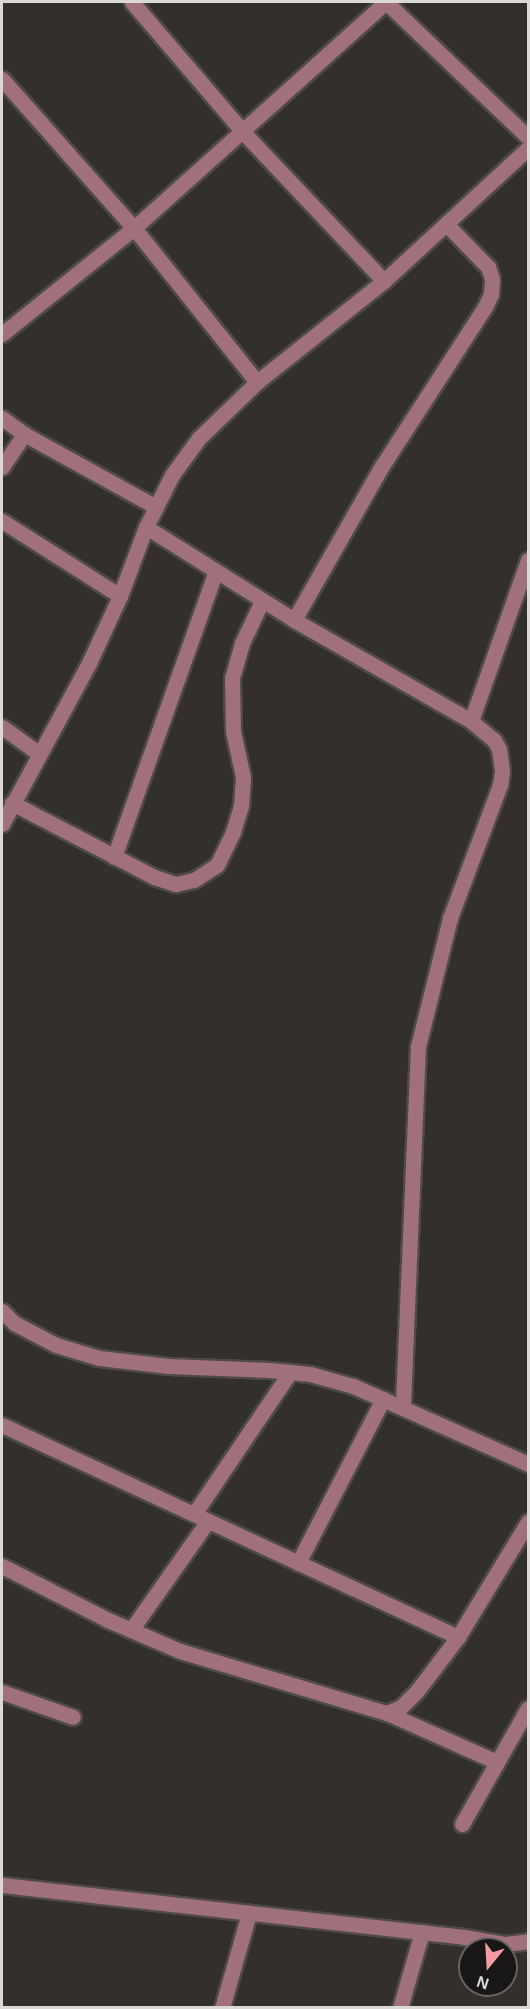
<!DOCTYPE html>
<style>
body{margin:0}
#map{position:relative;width:530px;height:2009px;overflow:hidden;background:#332f2c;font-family:Arial,sans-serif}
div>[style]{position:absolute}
.roads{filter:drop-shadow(2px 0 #4e4a47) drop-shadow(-2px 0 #4e4a47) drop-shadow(0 2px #4e4a47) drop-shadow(0 -2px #4e4a47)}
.minor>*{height:15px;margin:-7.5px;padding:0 7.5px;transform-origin:7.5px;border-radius:7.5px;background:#a0707d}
span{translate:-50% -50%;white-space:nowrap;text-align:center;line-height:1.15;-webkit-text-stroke:5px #191716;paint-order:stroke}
.frame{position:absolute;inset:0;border:3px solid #dbd8d6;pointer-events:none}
.north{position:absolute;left:458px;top:1937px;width:60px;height:60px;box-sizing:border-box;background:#191716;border:2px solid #676463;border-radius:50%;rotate:198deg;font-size:16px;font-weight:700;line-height:24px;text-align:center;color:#dbd8d6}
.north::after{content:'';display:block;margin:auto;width:21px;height:27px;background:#f49aa1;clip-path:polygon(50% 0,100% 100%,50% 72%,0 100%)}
</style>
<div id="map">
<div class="roads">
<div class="minor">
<div style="left:132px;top:2px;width:171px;rotate:49.5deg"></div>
<div style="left:243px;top:132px;width:205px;rotate:46.6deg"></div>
<div style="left:386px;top:2px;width:196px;rotate:43.6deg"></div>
<div style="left:2px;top:79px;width:199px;rotate:48.5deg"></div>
<div style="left:134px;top:228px;width:197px;rotate:51.4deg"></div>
<div style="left:2px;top:334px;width:169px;rotate:-38.8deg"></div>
<div style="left:134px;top:228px;width:338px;rotate:-41.9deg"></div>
<div style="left:2px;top:418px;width:27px;rotate:36deg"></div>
<div style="left:24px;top:434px;width:151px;rotate:28.9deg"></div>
<div style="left:2px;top:467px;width:40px;rotate:-56deg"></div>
<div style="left:2px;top:521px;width:140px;rotate:32.4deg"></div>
<div style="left:146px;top:527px;width:175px;rotate:32.1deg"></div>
<div style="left:294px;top:620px;width:204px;rotate:29.7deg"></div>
<div style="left:471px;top:721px;width:30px;rotate:40deg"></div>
<div style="left:494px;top:740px;width:10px;rotate:61deg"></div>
<div style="left:499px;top:749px;width:22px;rotate:82deg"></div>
<div style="left:502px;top:771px;width:14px;rotate:98deg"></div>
<div style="left:500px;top:785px;width:142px;rotate:110.6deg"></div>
<div style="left:450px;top:918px;width:132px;rotate:104deg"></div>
<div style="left:418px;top:1046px;width:362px;rotate:92.4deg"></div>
<div style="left:294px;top:620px;width:177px;rotate:-60.3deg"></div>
<div style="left:382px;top:466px;width:189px;rotate:-57.1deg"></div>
<div style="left:485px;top:307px;width:14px;rotate:-65deg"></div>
<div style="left:491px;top:294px;width:15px;rotate:-86deg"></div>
<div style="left:492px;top:279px;width:13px;rotate:-108deg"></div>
<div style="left:488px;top:267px;width:60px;rotate:-134.3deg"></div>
<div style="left:471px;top:721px;width:171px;rotate:-70.5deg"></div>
<div style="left:2px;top:727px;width:44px;rotate:35.8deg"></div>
<div style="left:12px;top:803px;width:160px;rotate:27.5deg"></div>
<div style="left:154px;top:877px;width:23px;rotate:18deg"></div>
<div style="left:176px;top:884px;width:18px;rotate:-13deg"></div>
<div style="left:194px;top:880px;width:27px;rotate:-33deg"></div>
<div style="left:217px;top:865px;width:37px;rotate:-64deg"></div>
<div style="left:233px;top:832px;width:27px;rotate:-73deg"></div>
<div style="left:241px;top:806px;width:29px;rotate:-86deg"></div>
<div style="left:243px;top:777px;width:47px;rotate:-102.3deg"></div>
<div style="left:233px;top:731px;width:53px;rotate:-91.1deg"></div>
<div style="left:232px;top:678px;width:36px;rotate:-74deg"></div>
<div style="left:242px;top:643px;width:47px;rotate:-64.5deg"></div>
<div style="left:2px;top:824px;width:183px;rotate:-61.6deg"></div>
<div style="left:89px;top:663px;width:74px;rotate:-65.2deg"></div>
<div style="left:120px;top:596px;width:74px;rotate:-69.4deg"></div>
<div style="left:146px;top:527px;width:58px;rotate:-63.4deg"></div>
<div style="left:172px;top:475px;width:46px;rotate:-53.9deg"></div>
<div style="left:199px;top:438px;width:81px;rotate:-44deg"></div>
<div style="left:257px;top:382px;width:162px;rotate:-38.5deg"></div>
<div style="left:384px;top:281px;width:196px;rotate:-42.7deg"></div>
<div style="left:114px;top:857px;width:301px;rotate:-70.4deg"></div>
<div style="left:2px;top:1311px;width:17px;rotate:45deg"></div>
<div style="left:14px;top:1323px;width:47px;rotate:27.6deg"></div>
<div style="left:56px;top:1345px;width:45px;rotate:16.8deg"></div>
<div style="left:99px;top:1358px;width:70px;rotate:6.5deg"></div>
<div style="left:169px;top:1366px;width:101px;rotate:2.3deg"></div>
<div style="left:270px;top:1370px;width:40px;rotate:5.7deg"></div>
<div style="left:310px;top:1374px;width:45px;rotate:15.6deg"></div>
<div style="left:353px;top:1386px;width:192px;rotate:24deg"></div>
<div style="left:2px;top:1425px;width:503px;rotate:24.93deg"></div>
<div style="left:194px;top:1514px;width:171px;rotate:-55.9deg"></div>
<div style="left:298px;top:1563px;width:185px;rotate:-62.6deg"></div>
<div style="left:2px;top:1566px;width:119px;rotate:27deg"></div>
<div style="left:108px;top:1620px;width:78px;rotate:23.3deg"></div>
<div style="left:180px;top:1651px;width:216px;rotate:16.7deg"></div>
<div style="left:387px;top:1713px;width:15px;rotate:-23deg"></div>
<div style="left:401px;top:1707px;width:23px;rotate:-45deg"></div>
<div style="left:417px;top:1691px;width:68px;rotate:-52.8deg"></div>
<div style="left:458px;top:1637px;width:135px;rotate:-58.7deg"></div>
<div style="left:131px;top:1630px;width:133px;rotate:-54.8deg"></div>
<div style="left:2px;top:1692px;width:75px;rotate:19.4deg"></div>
<div style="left:387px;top:1713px;width:120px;rotate:24deg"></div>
<div style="left:462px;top:1824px;width:133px;rotate:-60.4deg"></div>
<div style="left:2px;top:1885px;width:465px;rotate:6.4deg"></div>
<div style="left:464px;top:1937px;width:42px;rotate:9.7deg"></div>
<div style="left:505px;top:1944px;width:23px;rotate:-7deg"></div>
<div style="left:222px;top:2008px;width:99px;rotate:-74.1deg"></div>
<div style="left:400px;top:2008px;width:79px;rotate:-73.9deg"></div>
</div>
</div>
<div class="frame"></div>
<div class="north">N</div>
</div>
